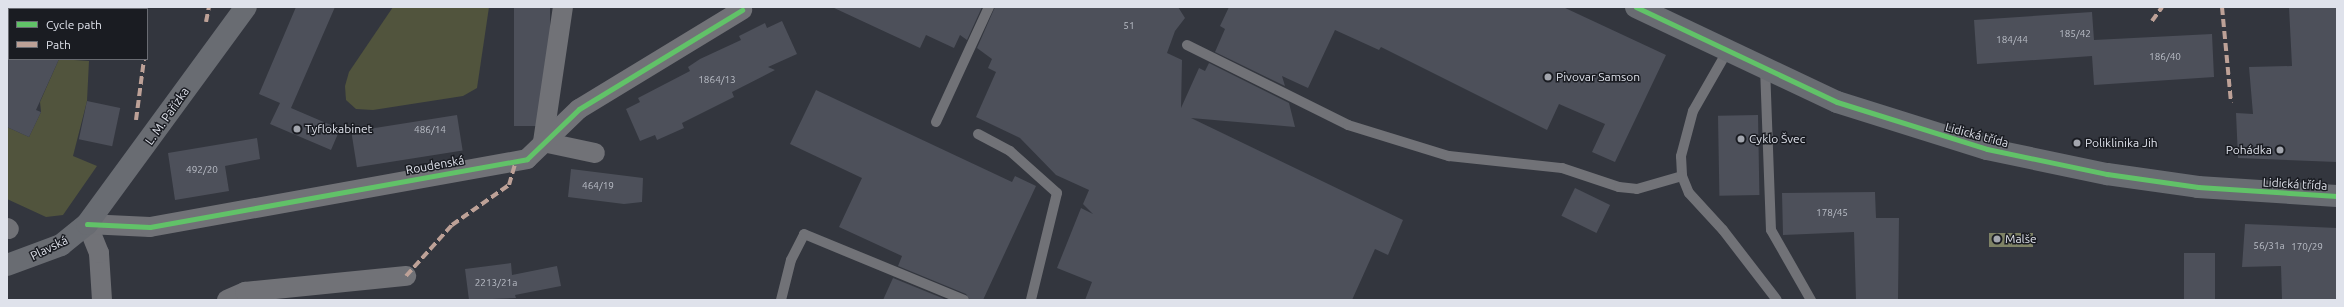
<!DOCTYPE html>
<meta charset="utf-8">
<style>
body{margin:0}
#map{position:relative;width:2344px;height:307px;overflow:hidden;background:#33363e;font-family:Ubuntu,sans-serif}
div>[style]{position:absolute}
.green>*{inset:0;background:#51543d}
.water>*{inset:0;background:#7e8265;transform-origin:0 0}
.building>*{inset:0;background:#4d505a;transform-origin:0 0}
.lane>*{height:10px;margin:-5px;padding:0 5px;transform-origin:5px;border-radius:5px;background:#717277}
.street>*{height:20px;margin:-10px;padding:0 10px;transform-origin:10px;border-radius:10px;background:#717277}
.secondary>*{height:22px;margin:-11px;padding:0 11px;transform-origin:11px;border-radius:11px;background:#696c72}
.quiet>*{height:4px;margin-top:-2px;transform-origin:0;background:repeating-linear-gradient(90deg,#bda197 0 8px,transparent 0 12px)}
.cycleway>*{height:5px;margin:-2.5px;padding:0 2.5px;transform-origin:2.5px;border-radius:2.5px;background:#61c268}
.dots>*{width:11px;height:11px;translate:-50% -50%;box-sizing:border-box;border:2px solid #1a1c22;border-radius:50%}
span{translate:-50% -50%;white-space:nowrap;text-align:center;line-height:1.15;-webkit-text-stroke:3px #1a1c22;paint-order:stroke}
.number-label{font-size:10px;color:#babec7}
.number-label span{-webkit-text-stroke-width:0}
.poi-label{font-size:12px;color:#dfe2eb}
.left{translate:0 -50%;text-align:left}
.right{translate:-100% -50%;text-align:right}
.street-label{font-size:12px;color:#dfe2eb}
.frame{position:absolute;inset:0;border:8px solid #dfe2eb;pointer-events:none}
.legend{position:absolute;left:8px;top:8px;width:140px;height:52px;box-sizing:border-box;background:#1a1c22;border:1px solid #696b72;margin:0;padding:5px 7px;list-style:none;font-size:12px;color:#dfe2eb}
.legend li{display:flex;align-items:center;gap:8px;height:20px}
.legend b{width:20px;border:1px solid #696b72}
</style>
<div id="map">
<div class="green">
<div style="clip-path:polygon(393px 7px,489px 7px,477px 88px,463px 96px,373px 110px,356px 109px,346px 100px,345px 86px,349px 72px)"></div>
<div style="clip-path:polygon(59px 59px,89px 61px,87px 101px,73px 156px,97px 166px,63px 215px,46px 217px,7px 199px,7px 127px,29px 137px,41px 112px,40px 102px)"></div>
</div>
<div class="water">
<div style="left:2033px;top:233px;width:14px;height:44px;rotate:90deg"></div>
</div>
<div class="building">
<div style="clip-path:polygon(296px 7px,335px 7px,291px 108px,340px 129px,331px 150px,270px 124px,280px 103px,259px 94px)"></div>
<div style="left:514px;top:7px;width:36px;height:119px"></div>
<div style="clip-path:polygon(832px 7px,982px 7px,967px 40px,960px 35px,954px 48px,926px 35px,920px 48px)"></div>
<div style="clip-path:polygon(995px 7px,1178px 7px,1185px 18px,1175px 31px,1167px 53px,1182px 60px,1181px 108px,1199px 68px,1205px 71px,1209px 63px,1289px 103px,1295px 127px,1191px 118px,1403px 220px,1388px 255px,1375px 249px,1352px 300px,1085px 300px,1092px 282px,1057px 268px,1081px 208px,1093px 214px,1083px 204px,1089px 190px,1056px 175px,1020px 138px,976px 117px,996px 72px,988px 68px,992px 59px,977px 48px)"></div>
<div style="clip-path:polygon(1229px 7px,1563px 7px,1666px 55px,1615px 162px,1592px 152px,1605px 124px,1559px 104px,1547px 130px,1381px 47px,1379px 50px,1335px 30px,1308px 88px,1282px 76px,1285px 86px,1215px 52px,1225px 29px,1220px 26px)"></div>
<div style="clip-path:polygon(2289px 7px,2337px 7px,2337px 162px,2238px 158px,2236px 113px,2253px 114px,2249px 67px,2292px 66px)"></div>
<div style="clip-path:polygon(2092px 12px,2094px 40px,2212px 34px,2214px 77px,2094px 85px,2092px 56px,1977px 64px,1974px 20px)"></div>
<div style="clip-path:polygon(782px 21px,797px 54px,768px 67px,775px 70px,732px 92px,734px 97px,682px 123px,684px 128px,657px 140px,655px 135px,640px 141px,626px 109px,640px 102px,638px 98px,690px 71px,688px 67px,700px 59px,741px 40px,739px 36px,765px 23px,767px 28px)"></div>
<div style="clip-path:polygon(7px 59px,59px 59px,36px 110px,41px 112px,29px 137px,7px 127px)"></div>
<div style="clip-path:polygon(816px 90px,1012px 182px,1015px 176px,1036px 186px,983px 300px,970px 300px,966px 294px,898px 266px,902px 256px,839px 227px,862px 178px,790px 144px)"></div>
<div style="left:87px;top:101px;width:34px;height:39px;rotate:12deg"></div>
<div style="left:457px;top:115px;width:36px;height:107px;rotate:81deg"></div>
<div style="left:1758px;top:115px;width:80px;height:40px;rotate:89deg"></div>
<div style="clip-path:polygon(257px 138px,260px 159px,225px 166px,229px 191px,175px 200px,168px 153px)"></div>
<div style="clip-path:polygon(571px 169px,643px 178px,642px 202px,624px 204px,568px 197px)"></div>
<div style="left:1575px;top:188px;width:39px;height:31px;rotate:26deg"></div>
<div style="clip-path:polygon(1875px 192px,1876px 218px,1899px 218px,1898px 300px,1856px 300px,1854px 232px,1783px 235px,1782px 193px)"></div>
<div style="clip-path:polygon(2245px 224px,2337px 228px,2337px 300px,2282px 299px,2281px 266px,2242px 267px)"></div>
<div style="left:2215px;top:253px;width:47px;height:31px;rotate:90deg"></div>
<div style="clip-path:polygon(511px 263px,512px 275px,557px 266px,561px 286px,515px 295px,516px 298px,469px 300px,465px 269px)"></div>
<div style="clip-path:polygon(893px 278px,947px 300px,883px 300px)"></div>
</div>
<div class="lane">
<div style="left:1187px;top:45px;width:180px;rotate:26.4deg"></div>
<div style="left:1348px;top:125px;width:106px;rotate:17.1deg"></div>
<div style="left:1449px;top:156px;width:114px;rotate:6.1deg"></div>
<div style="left:1562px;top:168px;width:60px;rotate:18.4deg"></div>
<div style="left:1619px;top:187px;width:18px;rotate:6deg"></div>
<div style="left:1637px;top:189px;width:47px;rotate:-16.1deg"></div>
<div style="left:1728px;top:50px;width:70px;rotate:119.8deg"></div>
<div style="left:1693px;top:111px;width:47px;rotate:104.9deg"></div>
<div style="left:1681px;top:156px;width:20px;rotate:87deg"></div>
<div style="left:1682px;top:176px;width:18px;rotate:68deg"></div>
<div style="left:1689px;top:193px;width:50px;rotate:47.4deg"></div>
<div style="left:1723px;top:230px;width:88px;rotate:52.4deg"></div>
<div style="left:1765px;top:67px;width:163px;rotate:87.9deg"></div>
<div style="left:1771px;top:230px;width:81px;rotate:60.3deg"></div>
<div style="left:936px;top:122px;width:127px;rotate:-65.3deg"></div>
<div style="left:978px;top:134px;width:36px;rotate:28deg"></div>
<div style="left:1010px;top:151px;width:63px;rotate:41.8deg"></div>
<div style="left:1057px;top:193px;width:110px;rotate:103.7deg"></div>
<div style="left:781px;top:300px;width:41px;rotate:-76deg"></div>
<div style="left:791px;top:260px;width:29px;rotate:-63deg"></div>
<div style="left:804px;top:234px;width:173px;rotate:22.4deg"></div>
</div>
<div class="street">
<div style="left:543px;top:142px;width:136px;rotate:-81.6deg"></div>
<div style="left:543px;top:142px;width:53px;rotate:11.9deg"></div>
<div style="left:7px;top:228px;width:2px;rotate:27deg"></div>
<div style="left:102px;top:300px;width:47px;rotate:-93.7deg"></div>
<div style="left:99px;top:253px;width:31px;rotate:-112deg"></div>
<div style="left:87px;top:224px;width:63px;rotate:2.7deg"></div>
<div style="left:150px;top:227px;width:383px;rotate:-10.2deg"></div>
<div style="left:527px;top:159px;width:72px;rotate:-43.9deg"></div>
<div style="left:579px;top:109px;width:191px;rotate:-31.3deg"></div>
<div style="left:227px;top:300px;width:20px;rotate:-24deg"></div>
<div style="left:245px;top:292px;width:162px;rotate:-5.7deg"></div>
</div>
<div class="secondary">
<div style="left:1636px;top:7px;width:222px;rotate:25.3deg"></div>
<div style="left:1837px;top:102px;width:157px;rotate:17.4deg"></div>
<div style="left:1987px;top:149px;width:123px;rotate:11.8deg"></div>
<div style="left:2107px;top:174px;width:92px;rotate:8.1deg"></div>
<div style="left:2198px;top:187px;width:139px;rotate:3.7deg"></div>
<div style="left:7px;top:265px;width:58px;rotate:-20.3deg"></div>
<div style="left:61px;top:245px;width:33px;rotate:-39deg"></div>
<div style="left:87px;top:224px;width:269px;rotate:-53.8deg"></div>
</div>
<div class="quiet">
<div style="left:2222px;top:7px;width:96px;rotate:84.6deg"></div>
<div style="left:2152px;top:21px;width:17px;rotate:-54deg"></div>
<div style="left:206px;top:22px;width:15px;rotate:-79deg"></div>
<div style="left:136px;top:120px;width:62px;rotate:-82.5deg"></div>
<div style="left:406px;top:276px;width:69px;rotate:-48deg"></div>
<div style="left:452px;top:225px;width:70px;rotate:-35.1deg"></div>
<div style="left:509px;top:185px;width:25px;rotate:-74deg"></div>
</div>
<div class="cycleway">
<div style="left:1636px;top:7px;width:222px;rotate:25.3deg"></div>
<div style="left:1837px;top:102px;width:157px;rotate:17.4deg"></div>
<div style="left:1987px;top:149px;width:123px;rotate:11.8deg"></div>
<div style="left:2107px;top:174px;width:92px;rotate:8.1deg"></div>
<div style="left:2198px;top:187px;width:139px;rotate:3.7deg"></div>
<div style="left:87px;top:224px;width:63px;rotate:2.7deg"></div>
<div style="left:150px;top:227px;width:383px;rotate:-10.2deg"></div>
<div style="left:527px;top:159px;width:72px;rotate:-43.9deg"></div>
<div style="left:579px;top:109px;width:191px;rotate:-31.3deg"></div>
</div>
<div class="dots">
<div style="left:1548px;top:77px;background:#a3a6ae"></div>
<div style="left:297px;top:129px;background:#a3a6ae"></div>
<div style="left:1741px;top:139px;background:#a3a6ae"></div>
<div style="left:2077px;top:143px;background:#a3a6ae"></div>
<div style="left:2280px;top:150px;background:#a3a6ae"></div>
<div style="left:1997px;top:239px;background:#a3a6ae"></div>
</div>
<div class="number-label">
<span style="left:1129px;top:26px">51</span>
<span style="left:2075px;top:34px">185/42</span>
<span style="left:2012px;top:40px">184/44</span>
<span style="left:2165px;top:57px">186/40</span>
<span style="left:717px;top:80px">1864/13</span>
<span style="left:430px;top:130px">486/14</span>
<span style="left:202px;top:170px">492/20</span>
<span style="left:598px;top:186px">464/19</span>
<span style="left:1832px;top:213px">178/45</span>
<span style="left:2269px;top:246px">56/31a</span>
<span style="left:2307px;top:247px">170/29</span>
<span style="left:496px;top:283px">2213/21a</span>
</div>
<div class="poi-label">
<span class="left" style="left:1556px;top:77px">Pivovar Samson</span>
<span class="left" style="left:305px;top:129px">Tyflokabinet</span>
<span class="left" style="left:1749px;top:139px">Cyklo Švec</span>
<span class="left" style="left:2085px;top:143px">Poliklinika Jih</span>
<span class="right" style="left:2272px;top:150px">Pohádka</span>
<span class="left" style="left:2005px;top:239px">Malše</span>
</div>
<div class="street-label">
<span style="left:167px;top:116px;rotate:-55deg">L. M. Pařízka</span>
<span style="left:1977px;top:135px;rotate:15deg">Lidická třída</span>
<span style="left:435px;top:165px;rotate:-10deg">Roudenská</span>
<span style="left:2295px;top:184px;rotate:3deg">Lidická třída</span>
<span style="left:49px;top:248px;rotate:-26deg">Plavská</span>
</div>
<div class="frame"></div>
<ul class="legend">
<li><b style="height:5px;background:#61c268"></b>Cycle path</li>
<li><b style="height:5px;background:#bda197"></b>Path</li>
</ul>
</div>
